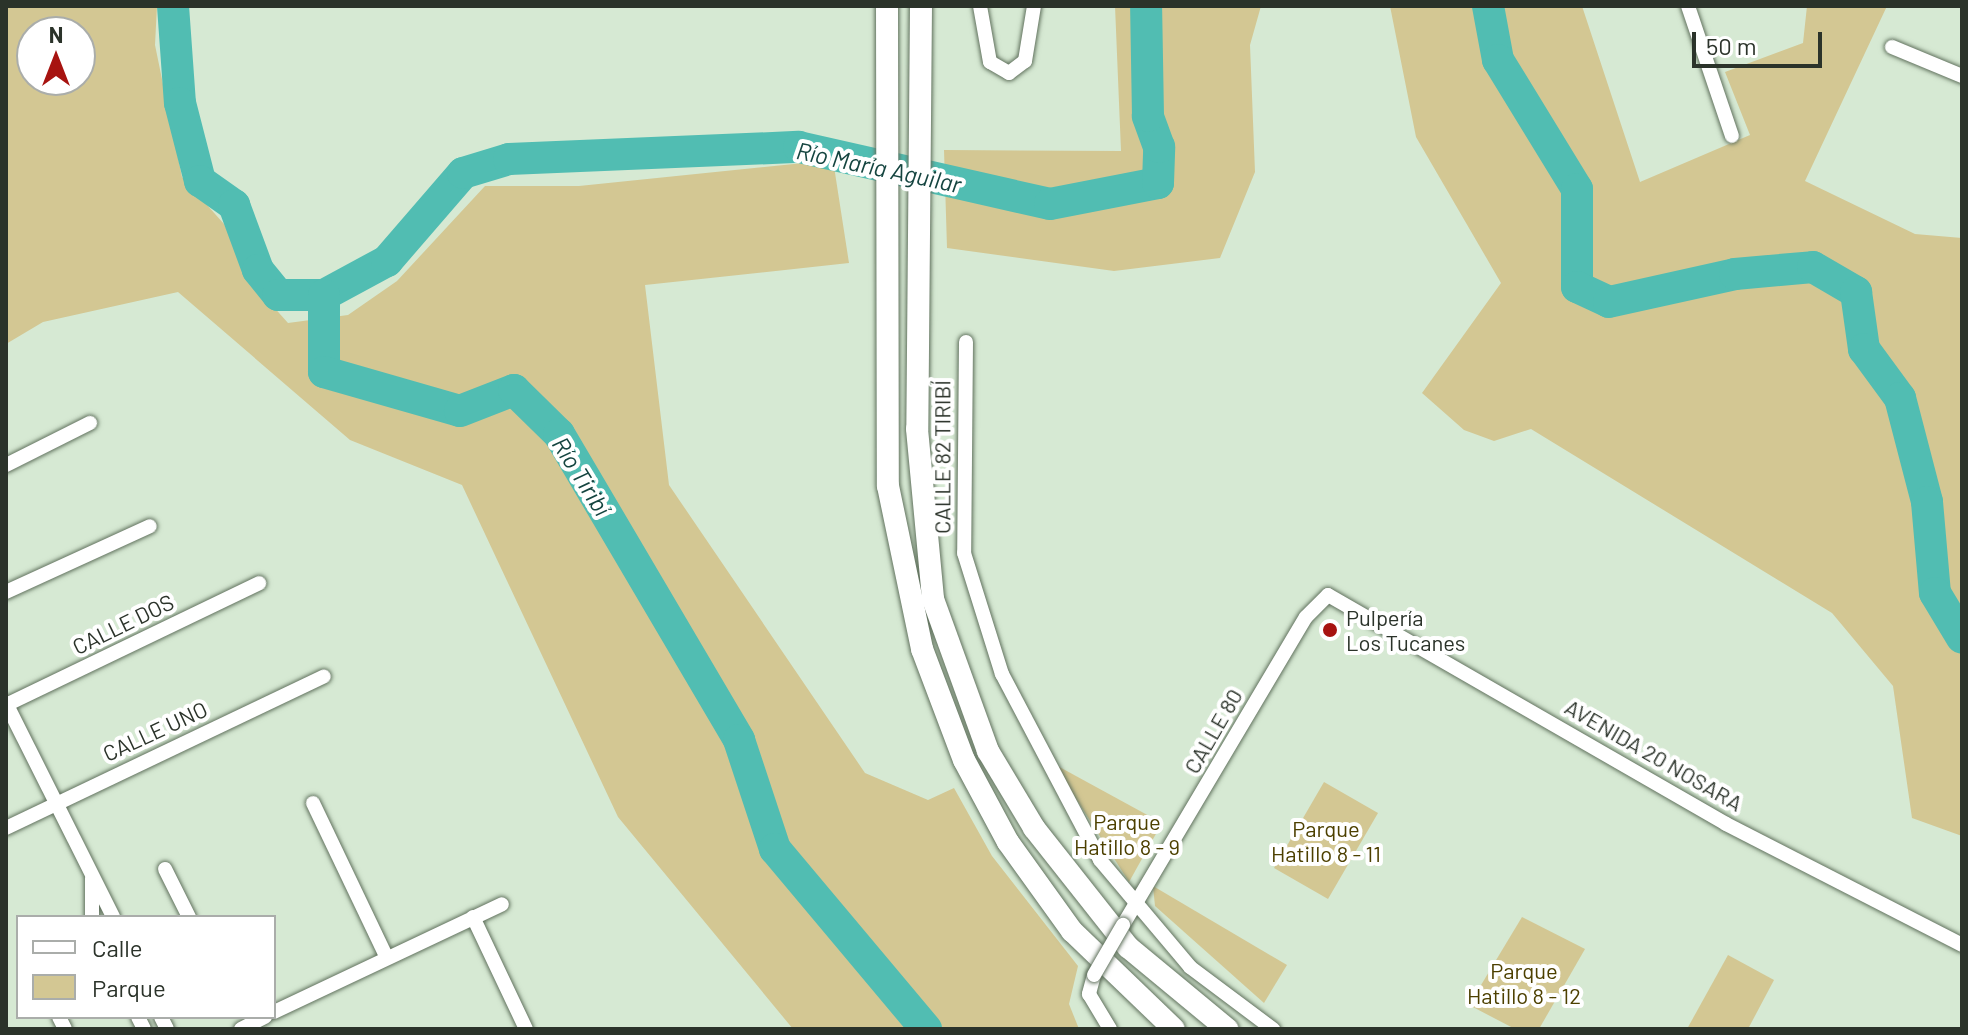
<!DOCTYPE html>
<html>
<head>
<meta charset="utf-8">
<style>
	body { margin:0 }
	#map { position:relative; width:1968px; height:1035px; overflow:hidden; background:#d6e9d3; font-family:Barlow,sans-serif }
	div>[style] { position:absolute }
	.green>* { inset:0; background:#d3c793 }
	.river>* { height:32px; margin:-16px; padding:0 16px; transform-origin:16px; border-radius:16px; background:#51bdb2 }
	.roads { filter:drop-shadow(0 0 2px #61725e) drop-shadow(0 0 2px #61725e) }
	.minor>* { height:14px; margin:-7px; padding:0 7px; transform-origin:7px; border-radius:7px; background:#fff }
	.trunk>* { height:22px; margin:-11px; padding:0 11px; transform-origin:11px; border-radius:11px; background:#fff }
	.bridges { filter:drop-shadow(0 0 2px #61725e) drop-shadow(0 0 2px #61725e) }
	.minor-bridge>* { height:14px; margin:-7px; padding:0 7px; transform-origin:7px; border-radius:7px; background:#fff }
	.dots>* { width:22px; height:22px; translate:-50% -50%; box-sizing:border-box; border:4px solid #fff; border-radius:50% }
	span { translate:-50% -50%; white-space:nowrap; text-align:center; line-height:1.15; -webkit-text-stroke:8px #fff; paint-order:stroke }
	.street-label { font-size:22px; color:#2b332a }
	.poi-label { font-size:22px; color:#2b332a }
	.left { translate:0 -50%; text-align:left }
	.park-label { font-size:22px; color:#4d4000 }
	.water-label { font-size:24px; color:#154540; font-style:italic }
	.frame { position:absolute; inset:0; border:8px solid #2b332a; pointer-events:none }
	.legend { position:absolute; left:16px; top:915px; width:260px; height:104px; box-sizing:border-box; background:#fff; border:2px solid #aaadaa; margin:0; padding:10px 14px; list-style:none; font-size:24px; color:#2b332a }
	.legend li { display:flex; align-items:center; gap:16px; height:40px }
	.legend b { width:40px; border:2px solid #aaadaa }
	.north { position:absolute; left:16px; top:16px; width:80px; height:80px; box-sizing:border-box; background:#fff; border:2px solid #aaadaa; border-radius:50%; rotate:0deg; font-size:22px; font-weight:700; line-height:32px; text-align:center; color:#2b332a }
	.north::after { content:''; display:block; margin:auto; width:28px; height:36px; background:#a71310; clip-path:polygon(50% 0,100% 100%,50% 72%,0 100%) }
	.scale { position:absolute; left:1692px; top:32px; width:130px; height:36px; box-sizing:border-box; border:4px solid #2b332a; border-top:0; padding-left:10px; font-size:24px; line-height:28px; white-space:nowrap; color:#2b332a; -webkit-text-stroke:6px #fff; paint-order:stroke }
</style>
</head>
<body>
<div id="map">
	<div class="green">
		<div style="clip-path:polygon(evenodd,6px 6px,157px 6px,155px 45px,182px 177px,224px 224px,253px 284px,288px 323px,348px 315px,397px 281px,485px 186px,579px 186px,833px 160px,849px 263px,645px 285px,669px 485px,865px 773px,928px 800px,954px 788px,992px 856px,1078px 966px,1069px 1004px,1079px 1029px,793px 1029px,618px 817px,462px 485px,350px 440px,178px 292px,43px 322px,6px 344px,6px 6px,80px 32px,80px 80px,32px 80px,32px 32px,80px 32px)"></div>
		<div style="clip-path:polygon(1115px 6px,1261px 6px,1250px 45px,1255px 172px,1220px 258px,1114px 271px,947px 248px,944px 150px,1121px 151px)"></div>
		<div style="clip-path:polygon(1390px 6px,1582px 6px,1640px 182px,1750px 135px,1725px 72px,1803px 43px,1807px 6px,1887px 6px,1805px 181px,1915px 234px,1962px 238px,1962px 836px,1912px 818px,1893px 686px,1832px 613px,1531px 429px,1494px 441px,1464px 430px,1422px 393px,1501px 283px,1416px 137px)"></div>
		<div style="clip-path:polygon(1054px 764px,1162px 823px,1129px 882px)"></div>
		<div style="clip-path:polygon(1324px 782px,1378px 813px,1328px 899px,1274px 868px)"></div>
		<div style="clip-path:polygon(1153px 886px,1287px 965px,1264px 1003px,1155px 906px)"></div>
		<div style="clip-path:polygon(1522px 917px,1585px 949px,1539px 1029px,1515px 1029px,1469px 1005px)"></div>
		<div style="clip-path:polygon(1728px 955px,1774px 980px,1748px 1029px,1687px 1029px)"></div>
	</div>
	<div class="river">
		<div style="left:173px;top:6px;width:97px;rotate:85.9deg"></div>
		<div style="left:180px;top:103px;width:81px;rotate:75.6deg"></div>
		<div style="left:200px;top:181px;width:42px;rotate:35.2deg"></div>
		<div style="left:234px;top:205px;width:69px;rotate:69.7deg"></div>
		<div style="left:258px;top:270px;width:32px;rotate:51deg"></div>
		<div style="left:278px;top:295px;width:46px"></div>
		<div style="left:324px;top:295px;width:72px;rotate:-28.4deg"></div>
		<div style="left:387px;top:261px;width:116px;rotate:-49.2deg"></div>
		<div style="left:463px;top:173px;width:48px;rotate:-16.9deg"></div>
		<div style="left:509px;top:159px;width:290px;rotate:-2.4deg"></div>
		<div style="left:799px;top:147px;width:257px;rotate:12.8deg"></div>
		<div style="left:1050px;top:204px;width:110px;rotate:-11deg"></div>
		<div style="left:1158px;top:183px;width:36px;rotate:-88deg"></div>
		<div style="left:1159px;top:147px;width:33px;rotate:-110deg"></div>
		<div style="left:1148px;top:116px;width:110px;rotate:-91deg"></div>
		<div style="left:1488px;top:6px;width:55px;rotate:79.5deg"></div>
		<div style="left:1498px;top:60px;width:151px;rotate:58.5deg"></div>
		<div style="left:1577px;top:189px;width:98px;rotate:90deg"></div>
		<div style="left:1577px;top:287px;width:35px;rotate:25deg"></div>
		<div style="left:1609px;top:302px;width:129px;rotate:-12.5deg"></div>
		<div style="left:1735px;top:274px;width:78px;rotate:-5.1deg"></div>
		<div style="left:1813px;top:267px;width:50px;rotate:30.2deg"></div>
		<div style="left:1856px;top:292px;width:58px;rotate:82deg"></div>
		<div style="left:1864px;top:349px;width:61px;rotate:53.7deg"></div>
		<div style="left:1900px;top:398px;width:107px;rotate:75.4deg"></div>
		<div style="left:1927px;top:502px;width:91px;rotate:85deg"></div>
		<div style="left:1935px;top:593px;width:52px;rotate:59deg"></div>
		<div style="left:324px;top:295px;width:77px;rotate:90deg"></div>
		<div style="left:324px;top:372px;width:141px;rotate:16deg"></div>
		<div style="left:460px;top:411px;width:58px;rotate:-21.3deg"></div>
		<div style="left:514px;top:390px;width:63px;rotate:44.4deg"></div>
		<div style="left:559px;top:434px;width:355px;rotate:59.5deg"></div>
		<div style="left:739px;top:740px;width:115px;rotate:71.7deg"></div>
		<div style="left:775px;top:849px;width:235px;rotate:50deg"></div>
	</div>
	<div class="roads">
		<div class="minor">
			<div style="left:980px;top:6px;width:57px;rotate:79.9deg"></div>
			<div style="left:990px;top:62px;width:22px;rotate:30deg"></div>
			<div style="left:1009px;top:73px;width:20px;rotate:-37deg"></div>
			<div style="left:1025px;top:61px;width:56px;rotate:-80.7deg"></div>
			<div style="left:1688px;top:6px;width:137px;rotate:71.3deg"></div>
			<div style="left:1892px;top:47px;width:76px;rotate:22.5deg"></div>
			<div style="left:966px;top:342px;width:211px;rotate:90.5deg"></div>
			<div style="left:964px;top:553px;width:127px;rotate:72.6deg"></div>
			<div style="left:1002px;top:674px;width:210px;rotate:62.2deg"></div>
			<div style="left:1100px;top:860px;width:140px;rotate:49.9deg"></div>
			<div style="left:1190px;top:967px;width:104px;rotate:36.8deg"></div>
			<div style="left:6px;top:465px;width:94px;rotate:-26.6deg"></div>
			<div style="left:6px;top:592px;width:158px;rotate:-24.6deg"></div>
			<div style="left:6px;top:703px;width:239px;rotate:63.4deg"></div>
			<div style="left:6px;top:705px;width:281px;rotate:-25.7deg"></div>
			<div style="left:313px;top:803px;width:170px;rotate:64.5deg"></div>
			<div style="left:6px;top:828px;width:352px;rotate:-25.5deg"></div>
			<div style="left:165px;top:869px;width:54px;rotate:63.4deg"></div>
			<div style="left:92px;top:917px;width:39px;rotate:-90deg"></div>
			<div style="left:473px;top:917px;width:124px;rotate:64.7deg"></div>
			<div style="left:1123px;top:925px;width:358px;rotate:-59.3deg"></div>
			<div style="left:1306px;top:617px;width:31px;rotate:-45deg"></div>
			<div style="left:1328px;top:595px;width:459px;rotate:29.9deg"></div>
			<div style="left:1726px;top:824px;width:265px;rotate:27.1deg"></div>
			<div style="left:1094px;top:975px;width:20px;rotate:105deg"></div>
			<div style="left:1089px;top:994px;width:41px;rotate:59deg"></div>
			<div style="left:274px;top:1012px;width:252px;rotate:-25.3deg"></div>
			<div style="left:59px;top:1017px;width:13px;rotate:63deg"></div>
			<div style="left:138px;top:1017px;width:13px;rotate:63deg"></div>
			<div style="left:161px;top:1017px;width:13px;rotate:63deg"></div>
			<div style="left:241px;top:1029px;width:27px;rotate:-27deg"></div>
		</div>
		<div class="trunk">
			<div style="left:887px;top:6px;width:480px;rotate:89.9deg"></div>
			<div style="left:888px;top:486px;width:167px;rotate:78.2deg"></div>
			<div style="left:922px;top:649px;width:119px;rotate:69.3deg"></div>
			<div style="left:964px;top:760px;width:93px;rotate:61.8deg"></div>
			<div style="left:1008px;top:842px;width:110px;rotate:54.3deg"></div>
			<div style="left:1072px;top:931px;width:141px;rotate:43.9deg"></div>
			<div style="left:921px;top:6px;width:423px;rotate:90.5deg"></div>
			<div style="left:917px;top:429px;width:171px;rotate:84.6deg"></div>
			<div style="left:933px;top:599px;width:162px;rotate:70.1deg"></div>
			<div style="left:988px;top:751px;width:90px;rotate:59.1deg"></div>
			<div style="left:1034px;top:828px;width:152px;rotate:51.7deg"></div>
			<div style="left:1128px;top:947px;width:129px;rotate:39.6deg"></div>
		</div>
	</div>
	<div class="bridges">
		<div class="minor-bridge">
			<div style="left:1094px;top:975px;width:58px;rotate:-59.9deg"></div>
		</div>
	</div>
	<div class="dots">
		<div style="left:1330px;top:630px;background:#a71310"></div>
	</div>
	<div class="street-label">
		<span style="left:942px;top:457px;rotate:-90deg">CALLE 82 TIRIBÍ</span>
		<span style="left:123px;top:624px;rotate:-26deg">CALLE DOS</span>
		<span style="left:155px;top:731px;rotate:-25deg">CALLE UNO</span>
		<span style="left:1213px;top:731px;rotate:-60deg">CALLE 80</span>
		<span style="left:1654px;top:755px;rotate:30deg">AVENIDA 20 NOSARA</span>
	</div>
	<div class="poi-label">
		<span class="left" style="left:1346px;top:630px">Pulpería<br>Los Tucanes</span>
	</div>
	<div class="park-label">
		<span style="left:1127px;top:834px">Parque<br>Hatillo 8 - 9</span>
		<span style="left:1326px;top:841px">Parque<br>Hatillo 8 - 11</span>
		<span style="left:1524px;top:983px">Parque<br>Hatillo 8 - 12</span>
	</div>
	<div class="water-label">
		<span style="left:879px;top:167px;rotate:12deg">Río María Aguilar</span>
		<span style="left:582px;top:476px;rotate:58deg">Río Tiribí</span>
	</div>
	<div class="frame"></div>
	<ul class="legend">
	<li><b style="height:10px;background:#fff"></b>Calle</li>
	<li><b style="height:22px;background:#d3c793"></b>Parque</li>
	</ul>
	<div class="north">N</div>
	<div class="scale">50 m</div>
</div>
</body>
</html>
